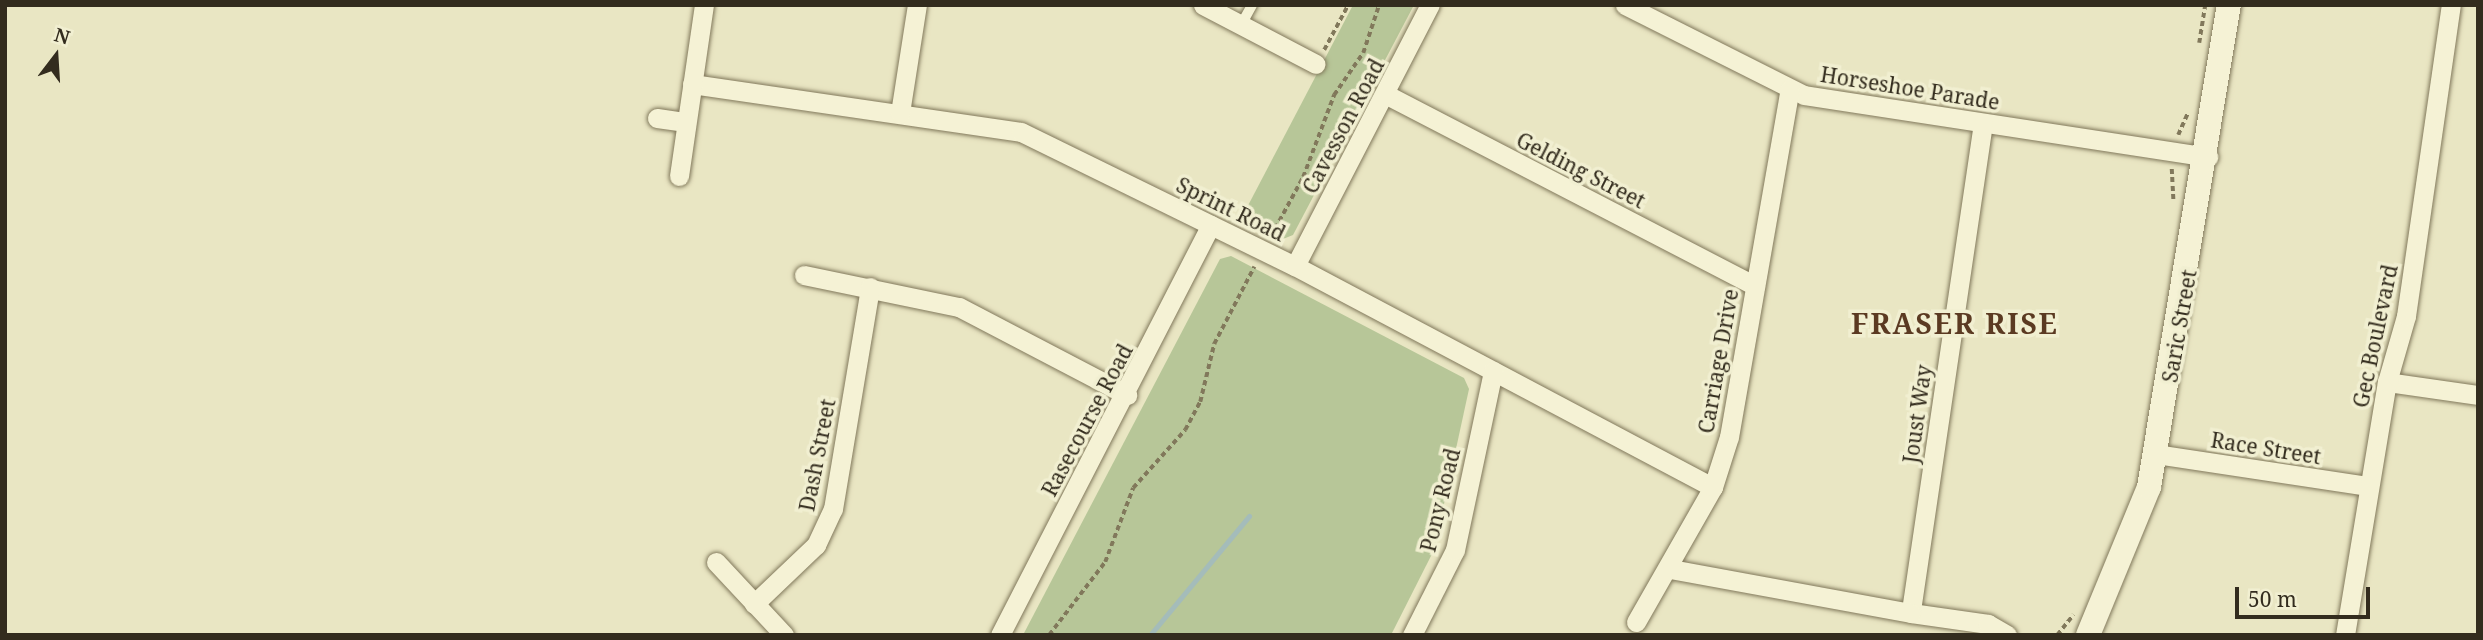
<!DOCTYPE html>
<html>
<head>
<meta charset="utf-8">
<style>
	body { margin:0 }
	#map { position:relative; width:2483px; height:640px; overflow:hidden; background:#e9e6c3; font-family:"Noto Serif",serif }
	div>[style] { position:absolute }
	.green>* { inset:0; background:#b7c698 }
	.stream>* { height:5px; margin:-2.5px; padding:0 2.5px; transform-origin:2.5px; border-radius:2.5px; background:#a4bcba }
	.path>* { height:3.5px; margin-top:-1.75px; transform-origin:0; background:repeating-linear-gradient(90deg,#81785b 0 5px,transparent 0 8.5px) }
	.roads { filter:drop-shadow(0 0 2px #81785b) drop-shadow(0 0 2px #81785b) }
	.service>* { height:10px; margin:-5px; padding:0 5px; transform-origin:5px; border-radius:5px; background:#f5f2d5 }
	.minor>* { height:19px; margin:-9.5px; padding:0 9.5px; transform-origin:9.5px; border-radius:9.5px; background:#f5f2d5 }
	.tertiary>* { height:24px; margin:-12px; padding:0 12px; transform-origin:12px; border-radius:12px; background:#f5f2d5 }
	span { translate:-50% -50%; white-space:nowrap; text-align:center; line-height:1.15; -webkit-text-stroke:7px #f1efd1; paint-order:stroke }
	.street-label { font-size:21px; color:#332c1e }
	.district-label { font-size:28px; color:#5b3a22; font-weight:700; letter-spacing:2px }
	.frame { position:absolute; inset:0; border:7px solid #332c1e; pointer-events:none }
	.north { position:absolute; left:21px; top:21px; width:70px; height:70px; -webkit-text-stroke:5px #f1efd1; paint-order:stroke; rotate:17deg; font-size:19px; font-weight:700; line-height:28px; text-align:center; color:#332c1e }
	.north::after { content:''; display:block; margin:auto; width:24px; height:32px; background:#332c1e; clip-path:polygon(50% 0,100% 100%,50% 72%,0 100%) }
	.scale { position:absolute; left:2235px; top:587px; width:135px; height:32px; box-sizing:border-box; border:4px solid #332c1e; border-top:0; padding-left:9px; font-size:21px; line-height:24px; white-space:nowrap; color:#332c1e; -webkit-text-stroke:5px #f1efd1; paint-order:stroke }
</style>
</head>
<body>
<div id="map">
	<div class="green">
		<div style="clip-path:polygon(1353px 5px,1414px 5px,1293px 235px,1283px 239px,1242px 217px)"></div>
		<div style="clip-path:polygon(1231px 256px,1464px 378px,1469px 389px,1434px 550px,1391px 635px,1023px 635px,1220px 259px)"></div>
	</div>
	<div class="stream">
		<div style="left:1150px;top:635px;width:155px;rotate:-50.2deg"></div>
	</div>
	<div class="path">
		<div style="left:2199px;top:43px;width:38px;rotate:-81deg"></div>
		<div style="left:1324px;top:50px;width:51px;rotate:-61.9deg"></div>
		<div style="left:2178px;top:135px;width:24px;rotate:-66deg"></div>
		<div style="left:2172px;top:169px;width:34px;rotate:87deg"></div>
		<div style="left:1271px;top:236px;width:67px;rotate:-61.5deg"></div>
		<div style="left:1303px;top:177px;width:88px;rotate:-69.3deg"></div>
		<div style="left:1334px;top:95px;width:51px;rotate:-55.4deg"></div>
		<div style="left:1363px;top:53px;width:51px;rotate:-71.6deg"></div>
		<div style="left:1049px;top:635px;width:92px;rotate:-52.5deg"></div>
		<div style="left:1105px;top:562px;width:79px;rotate:-69.3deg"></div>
		<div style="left:1133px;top:488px;width:78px;rotate:-48.1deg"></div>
		<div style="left:1185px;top:430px;width:32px;rotate:-62deg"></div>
		<div style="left:1200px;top:402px;width:60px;rotate:-76.4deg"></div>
		<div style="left:1214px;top:344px;width:87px;rotate:-62.5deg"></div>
		<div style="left:2057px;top:635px;width:26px;rotate:-51deg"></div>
	</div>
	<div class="roads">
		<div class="service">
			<div style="left:1241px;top:25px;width:23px;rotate:-61deg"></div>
		</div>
		<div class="minor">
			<div style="left:1203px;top:5px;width:127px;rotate:27.6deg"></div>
			<div style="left:1625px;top:5px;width:200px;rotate:26.7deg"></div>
			<div style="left:1804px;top:95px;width:409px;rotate:8.7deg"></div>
			<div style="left:692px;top:84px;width:332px;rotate:8.3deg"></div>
			<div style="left:1021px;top:132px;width:305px;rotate:26.1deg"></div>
			<div style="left:1295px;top:266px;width:473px;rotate:27.9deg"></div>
			<div style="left:1385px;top:94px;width:417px;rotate:27.4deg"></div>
			<div style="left:900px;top:113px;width:109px;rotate:-81.1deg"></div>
			<div style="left:657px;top:118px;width:29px;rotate:8deg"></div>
			<div style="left:1983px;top:123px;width:495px;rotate:98.4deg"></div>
			<div style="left:1911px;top:613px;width:78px;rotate:8.1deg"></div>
			<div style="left:1988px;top:624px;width:22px;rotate:30deg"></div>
			<div style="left:679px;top:176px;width:173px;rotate:-81.7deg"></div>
			<div style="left:1295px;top:266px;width:294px;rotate:-62.7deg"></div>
			<div style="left:804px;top:275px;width:158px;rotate:11.7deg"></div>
			<div style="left:959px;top:307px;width:190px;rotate:27.6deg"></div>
			<div style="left:2387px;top:382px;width:92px;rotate:8.1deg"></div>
			<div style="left:2156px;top:454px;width:214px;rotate:8.6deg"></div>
			<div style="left:716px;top:562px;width:100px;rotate:47deg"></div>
			<div style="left:1671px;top:569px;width:244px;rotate:10.4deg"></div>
			<div style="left:754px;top:604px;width:86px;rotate:-43.6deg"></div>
			<div style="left:816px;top:545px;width:40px;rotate:-65deg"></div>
			<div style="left:833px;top:509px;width:225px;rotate:-80.5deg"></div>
			<div style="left:1636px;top:622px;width:155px;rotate:-60.3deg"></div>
			<div style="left:1713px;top:487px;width:52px;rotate:-72.3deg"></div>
			<div style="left:1729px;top:437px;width:353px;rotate:-80.1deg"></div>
			<div style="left:1000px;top:635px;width:461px;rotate:-62.8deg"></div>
			<div style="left:1412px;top:635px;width:95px;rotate:-63.2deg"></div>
			<div style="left:1455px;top:550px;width:183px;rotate:-78deg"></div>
			<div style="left:2345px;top:635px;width:256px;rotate:-80.6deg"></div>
			<div style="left:2387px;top:382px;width:69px;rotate:-73.9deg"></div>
			<div style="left:2406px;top:316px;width:314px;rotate:-81.8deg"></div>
		</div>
		<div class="tertiary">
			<div style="left:2088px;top:635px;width:160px;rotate:-67.6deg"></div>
			<div style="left:2149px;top:487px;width:489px;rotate:-80.6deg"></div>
		</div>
	</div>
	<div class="street-label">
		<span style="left:1910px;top:88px;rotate:9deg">Horseshoe Parade</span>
		<span style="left:1343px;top:126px;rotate:-62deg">Cavesson Road</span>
		<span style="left:1581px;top:170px;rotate:27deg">Gelding Street</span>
		<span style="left:1231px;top:209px;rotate:26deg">Sprint Road</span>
		<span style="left:2179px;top:326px;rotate:-80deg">Saric Street</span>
		<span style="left:2375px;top:336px;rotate:-78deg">Gec Boulevard</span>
		<span style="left:1718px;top:361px;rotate:-80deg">Carriage Drive</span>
		<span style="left:1917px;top:414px;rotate:-82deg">Joust Way</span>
		<span style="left:1087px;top:420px;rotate:-62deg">Rasecourse Road</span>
		<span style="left:2266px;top:448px;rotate:9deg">Race Street</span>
		<span style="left:817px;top:455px;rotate:-79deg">Dash Street</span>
		<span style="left:1440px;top:500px;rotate:-76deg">Pony Road</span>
	</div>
	<div class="district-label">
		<span style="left:1955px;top:323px">FRASER RISE</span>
	</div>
	<div class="frame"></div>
	<div class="north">N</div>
	<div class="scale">50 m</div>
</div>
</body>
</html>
